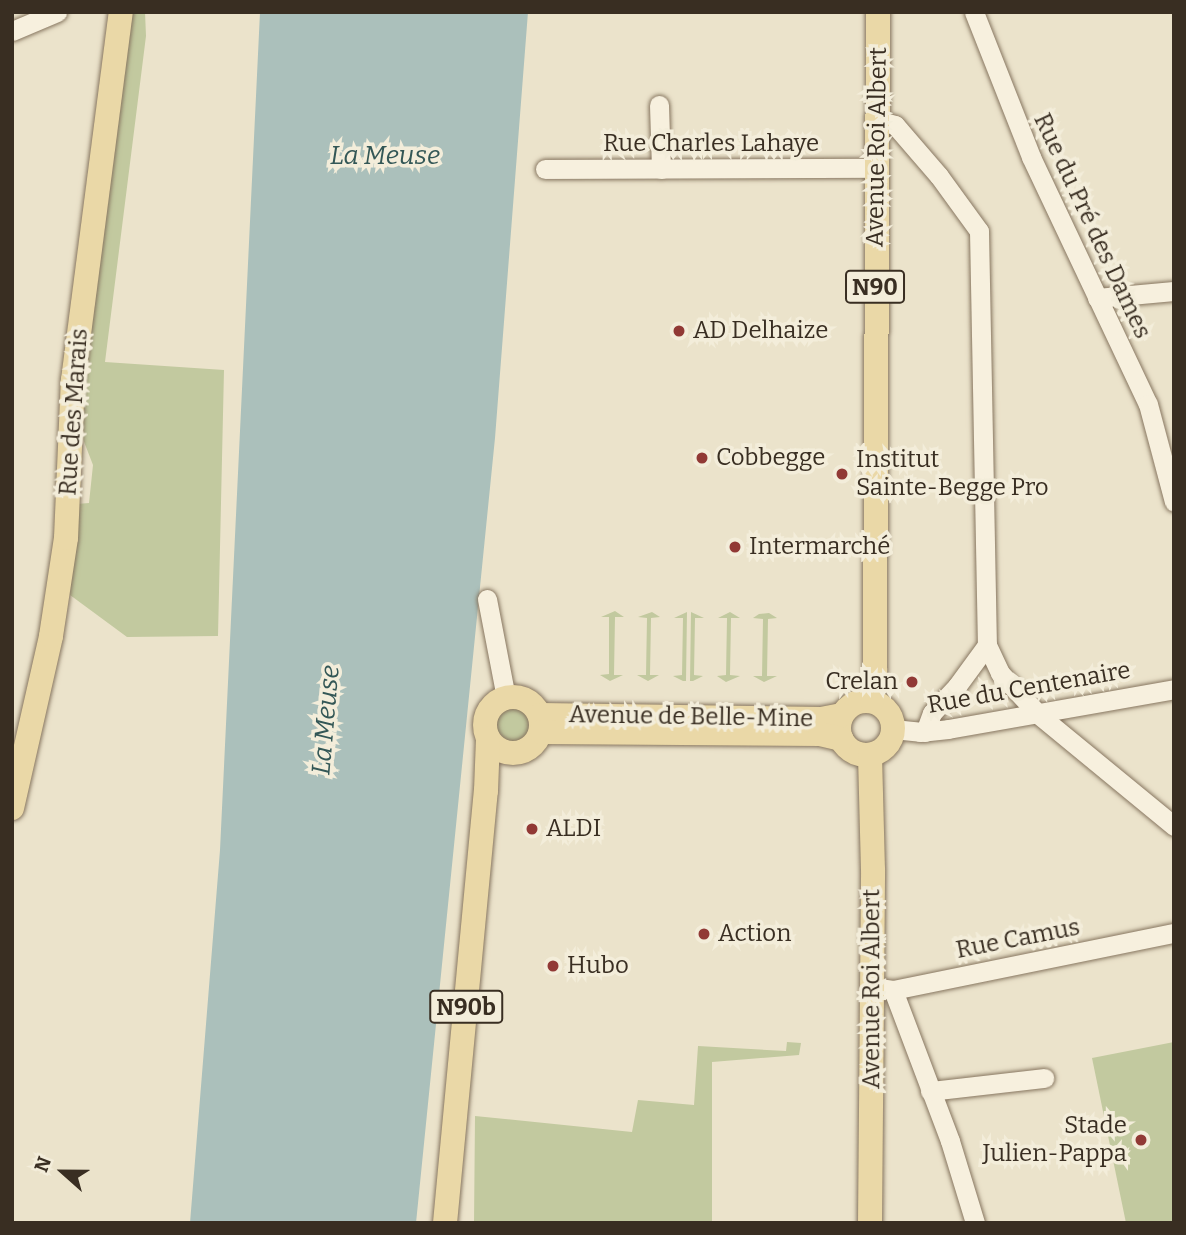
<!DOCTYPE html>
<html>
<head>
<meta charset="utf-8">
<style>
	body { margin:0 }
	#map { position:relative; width:1186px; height:1235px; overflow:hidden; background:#ebe3cb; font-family:Bitter,serif }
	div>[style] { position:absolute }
	.green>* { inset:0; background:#c2c99f }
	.round { border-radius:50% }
	.water>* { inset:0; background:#abc0bb }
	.roads { filter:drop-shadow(0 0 2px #877660) drop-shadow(0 0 2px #877660) }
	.minor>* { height:19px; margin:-9.5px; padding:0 9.5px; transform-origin:9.5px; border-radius:9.5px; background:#f7f0de }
	.major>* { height:24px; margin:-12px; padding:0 12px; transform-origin:12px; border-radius:12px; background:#ead8a7 }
	.major>.ring { margin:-12px; padding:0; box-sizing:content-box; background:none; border:24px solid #ead8a7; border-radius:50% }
	.dots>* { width:19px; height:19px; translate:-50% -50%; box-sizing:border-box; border:4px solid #f3edda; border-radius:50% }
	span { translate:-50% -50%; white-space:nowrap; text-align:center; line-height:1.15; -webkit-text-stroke:7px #f3edda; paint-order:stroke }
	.shield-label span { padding:2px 5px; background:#f3edda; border:2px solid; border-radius:5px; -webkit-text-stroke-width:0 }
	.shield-label { font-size:23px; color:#392e22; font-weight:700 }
	.street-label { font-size:24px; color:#392e22 }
	.poi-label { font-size:24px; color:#392e22 }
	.left { translate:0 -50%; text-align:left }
	.right { translate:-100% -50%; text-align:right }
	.water-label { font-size:26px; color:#335756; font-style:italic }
	.frame { position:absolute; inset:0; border:14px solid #392e22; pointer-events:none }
	.north { position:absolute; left:28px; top:1137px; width:70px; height:70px; -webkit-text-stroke:5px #f3edda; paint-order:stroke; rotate:291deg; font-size:19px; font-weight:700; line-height:28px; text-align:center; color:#392e22 }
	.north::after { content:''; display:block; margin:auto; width:24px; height:32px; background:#392e22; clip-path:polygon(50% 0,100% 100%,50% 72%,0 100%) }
</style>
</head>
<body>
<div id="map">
	<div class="green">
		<div style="clip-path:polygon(132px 12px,145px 12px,146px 36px,105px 362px,224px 370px,218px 636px,127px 637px,70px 595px,77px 504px,89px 503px,93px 465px,81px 434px,87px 361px)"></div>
		<div style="clip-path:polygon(615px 611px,624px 617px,615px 617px,614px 675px,623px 675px,610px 681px,600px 675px,609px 674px,609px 617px,601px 617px)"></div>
		<div style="clip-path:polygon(652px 612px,660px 617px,651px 618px,650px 675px,659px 675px,648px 681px,637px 675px,646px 675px,647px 618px,638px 617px)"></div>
		<div style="clip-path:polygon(687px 612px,686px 681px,683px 681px,673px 676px,682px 675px,683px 618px,674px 618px)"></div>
		<div style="clip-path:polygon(691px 612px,704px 618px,695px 618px,694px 675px,703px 676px,693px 681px,690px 681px)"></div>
		<div style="clip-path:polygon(730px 612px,740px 618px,731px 618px,730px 675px,740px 676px,726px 682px,717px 676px,726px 675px,727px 618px,718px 618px)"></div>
		<div style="clip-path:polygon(769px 613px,777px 618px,768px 619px,767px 676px,777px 676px,764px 682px,753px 676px,762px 676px,763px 619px,753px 618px,759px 614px)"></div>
		<div class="round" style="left:495px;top:708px;width:36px;height:36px"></div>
		<div style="clip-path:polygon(787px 1042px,801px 1043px,799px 1055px,712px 1062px,712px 1223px,474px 1223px,475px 1116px,632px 1132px,638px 1100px,694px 1105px,698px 1046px,786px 1051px)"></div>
		<div style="clip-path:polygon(1174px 1042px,1174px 1223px,1126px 1223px,1092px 1058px)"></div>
	</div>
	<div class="water">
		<div style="clip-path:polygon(260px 12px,528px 12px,495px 438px,416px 1223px,190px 1223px,220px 850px)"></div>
	</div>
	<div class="roads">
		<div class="minor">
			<div style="left:974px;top:12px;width:156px;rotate:68.5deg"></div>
			<div style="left:1031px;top:157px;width:273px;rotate:64.7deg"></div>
			<div style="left:1148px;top:404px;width:101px;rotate:75.1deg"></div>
			<div style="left:12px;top:31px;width:49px;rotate:-22.9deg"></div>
			<div style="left:659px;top:105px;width:64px;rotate:88.2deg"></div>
			<div style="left:877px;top:120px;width:19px;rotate:16deg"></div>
			<div style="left:895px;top:125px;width:67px;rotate:49.2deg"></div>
			<div style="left:939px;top:176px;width:68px;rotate:54deg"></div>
			<div style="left:979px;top:231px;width:414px;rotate:88.9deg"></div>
			<div style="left:987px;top:645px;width:31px;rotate:65deg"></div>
			<div style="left:1000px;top:673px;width:57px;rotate:47.1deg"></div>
			<div style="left:1039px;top:715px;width:175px;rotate:39.4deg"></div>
			<div style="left:545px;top:169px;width:332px;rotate:-0.2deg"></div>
			<div style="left:1097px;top:298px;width:77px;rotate:-5.2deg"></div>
			<div style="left:487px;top:599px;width:101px;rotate:79.1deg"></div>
			<div style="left:893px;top:729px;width:27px;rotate:6deg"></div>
			<div style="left:920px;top:732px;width:28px;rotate:-6deg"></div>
			<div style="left:948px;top:729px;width:230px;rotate:-10deg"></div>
			<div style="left:925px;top:732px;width:20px;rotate:-70deg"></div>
			<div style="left:932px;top:713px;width:37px;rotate:-47deg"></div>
			<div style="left:957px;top:686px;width:51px;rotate:-53.8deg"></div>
			<div style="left:872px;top:987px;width:21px;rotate:8deg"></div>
			<div style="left:893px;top:990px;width:287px;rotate:-11.5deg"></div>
			<div style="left:893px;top:990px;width:161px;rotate:69.3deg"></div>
			<div style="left:950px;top:1141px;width:86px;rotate:73deg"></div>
			<div style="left:930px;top:1091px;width:115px;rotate:-6.5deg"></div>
		</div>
		<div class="major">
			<div class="ring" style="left:485px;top:697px;width:32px;height:32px"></div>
			<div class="ring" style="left:839px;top:701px;width:30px;height:30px"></div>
			<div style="left:872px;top:701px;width:31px;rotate:-84deg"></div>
			<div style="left:875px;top:670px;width:658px;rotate:-89.74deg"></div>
			<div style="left:540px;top:715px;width:281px;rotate:0.8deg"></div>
			<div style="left:821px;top:719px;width:21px;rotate:-11deg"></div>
			<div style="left:541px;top:732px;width:279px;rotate:0.4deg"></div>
			<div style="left:820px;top:734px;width:22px;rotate:13deg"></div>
			<div style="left:12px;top:808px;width:176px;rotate:-77.2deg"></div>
			<div style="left:51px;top:636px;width:99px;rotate:-81.3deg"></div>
			<div style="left:66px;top:538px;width:158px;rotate:-87.5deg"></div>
			<div style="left:73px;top:380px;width:371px;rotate:-82.6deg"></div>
			<div style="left:445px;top:1223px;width:434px;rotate:-84.6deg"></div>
			<div style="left:486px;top:791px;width:53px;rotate:-87.8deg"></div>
			<div style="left:870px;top:1223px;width:353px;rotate:-89.5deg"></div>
			<div style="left:873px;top:870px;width:115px;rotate:-91.5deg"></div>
		</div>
	</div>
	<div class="dots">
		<div style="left:679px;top:331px;background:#913935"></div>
		<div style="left:702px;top:458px;background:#913935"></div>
		<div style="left:842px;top:474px;background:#913935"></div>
		<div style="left:735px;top:547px;background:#913935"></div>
		<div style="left:912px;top:682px;background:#913935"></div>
		<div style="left:532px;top:829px;background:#913935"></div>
		<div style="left:704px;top:934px;background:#913935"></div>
		<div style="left:553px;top:966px;background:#913935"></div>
		<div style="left:1141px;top:1140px;background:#913935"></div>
	</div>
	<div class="shield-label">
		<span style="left:875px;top:287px">N90</span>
		<span style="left:466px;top:1007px">N90b</span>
	</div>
	<div class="street-label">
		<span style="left:711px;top:144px">Rue Charles Lahaye</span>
		<span style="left:877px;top:147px;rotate:-89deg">Avenue Roi Albert</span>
		<span style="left:1092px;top:226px;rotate:65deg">Rue du Pré des Dames</span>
		<span style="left:74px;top:412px;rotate:-86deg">Rue des Marais</span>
		<span style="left:1029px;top:688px;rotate:-10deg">Rue du Centenaire</span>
		<span style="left:691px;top:717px;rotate:1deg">Avenue de Belle-Mine</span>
		<span style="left:1018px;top:939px;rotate:-11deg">Rue Camus</span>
		<span style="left:872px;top:989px;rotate:-90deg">Avenue Roi Albert</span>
	</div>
	<div class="poi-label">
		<span class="left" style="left:693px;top:331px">AD Delhaize</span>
		<span class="left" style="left:716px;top:458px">Cobbegge</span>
		<span class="left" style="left:856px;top:474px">Institut<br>Sainte-Begge Pro</span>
		<span class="left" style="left:749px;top:547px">Intermarché</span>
		<span class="right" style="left:898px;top:682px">Crelan</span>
		<span class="left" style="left:546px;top:829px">ALDI</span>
		<span class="left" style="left:718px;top:934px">Action</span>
		<span class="left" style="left:567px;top:966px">Hubo</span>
		<span class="right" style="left:1127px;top:1140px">Stade<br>Julien-Pappa</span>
	</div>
	<div class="water-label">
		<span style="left:385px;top:156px">La Meuse</span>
		<span style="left:326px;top:720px;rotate:-85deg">La Meuse</span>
	</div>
	<div class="frame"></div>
	<div class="north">N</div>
</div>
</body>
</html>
